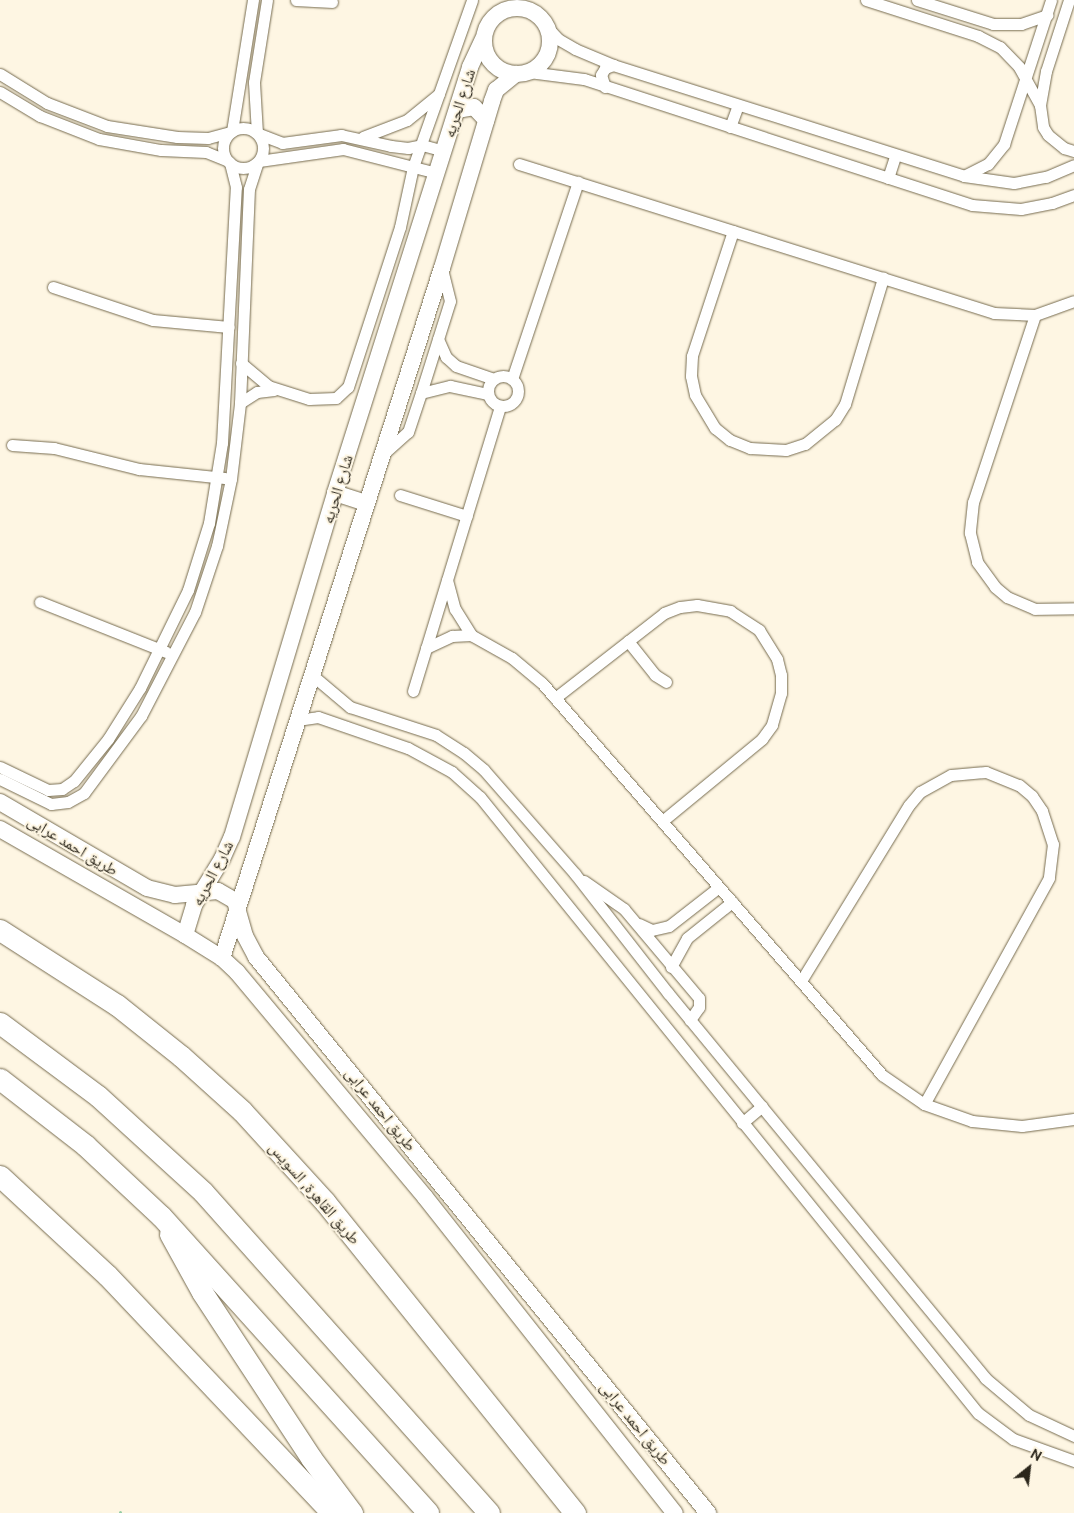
<!DOCTYPE html>
<html>
<head>
<meta charset="utf-8">
<style>
	body { margin:0 }
	#map { position:relative; width:1074px; height:1513px; overflow:hidden; background:#fef6e3; font-family:Ubuntu,"Noto Naskh Arabic",sans-serif }
	div>[style] { position:absolute }
	.stream>* { height:3px; margin:-1.5px; padding:0 1.5px; transform-origin:1.5px; border-radius:1.5px; background:#94cca5 }
	.roads { filter:drop-shadow(0 0 1px #766b4f) drop-shadow(0 0 1px #766b4f) }
	.street>* { height:11px; margin:-5.5px; padding:0 5.5px; transform-origin:5.5px; border-radius:5.5px; background:#fff }
	.street>.ring { margin:-5.5px; padding:0; box-sizing:content-box; background:none; border:11px solid #fff; border-radius:50% }
	.secondary>* { height:16px; margin:-8px; padding:0 8px; transform-origin:8px; border-radius:8px; background:#fff }
	.secondary>.ring { margin:-8px; padding:0; box-sizing:content-box; background:none; border:16px solid #fff; border-radius:50% }
	.highway>* { height:21px; margin:-10.5px; padding:0 10.5px; transform-origin:10.5px; border-radius:10.5px; background:#fff }
	span { translate:-50% -50%; white-space:nowrap; text-align:center; line-height:1.15; -webkit-text-stroke:4px #fef6e3; paint-order:stroke }
	.street-label { font-size:16px; color:#2c271c }
	.north { position:absolute; left:1004px; top:1443px; width:50px; height:50px; -webkit-text-stroke:4px #fef6e3; paint-order:stroke; rotate:29deg; font-size:14px; font-weight:700; line-height:20px; text-align:center; color:#2c271c }
	.north::after { content:''; display:block; margin:auto; width:18px; height:22px; background:#2c271c; clip-path:polygon(50% 0,100% 100%,50% 72%,0 100%) }
</style>
</head>
<body>
<div id="map">
	<div class="stream">
		<div style="left:120px;top:1513px;width:1px;rotate:-90deg"></div>
	</div>
	<div class="roads">
		<div class="street">
			<div style="left:296px;top:0;width:36px;rotate:3deg"></div>
			<div style="left:866px;top:0;width:118px;rotate:17.8deg"></div>
			<div style="left:978px;top:36px;width:25px;rotate:27deg"></div>
			<div style="left:1000px;top:47px;width:28px;rotate:46deg"></div>
			<div style="left:1019px;top:67px;width:43px;rotate:61.1deg"></div>
			<div style="left:917px;top:0;width:80px;rotate:17.5deg"></div>
			<div style="left:993px;top:24px;width:28px"></div>
			<div style="left:1021px;top:24px;width:28px;rotate:-19deg"></div>
			<div style="left:1069px;top:0;width:75px;rotate:107.9deg"></div>
			<div style="left:1046px;top:71px;width:35px;rotate:100deg"></div>
			<div style="left:1040px;top:105px;width:22px;rotate:82deg"></div>
			<div style="left:1043px;top:127px;width:9px;rotate:58deg"></div>
			<div style="left:1048px;top:135px;width:21px;rotate:39deg"></div>
			<div style="left:1064px;top:148px;width:10px;rotate:17deg"></div>
			<div style="left:547px;top:27px;width:16px;rotate:47deg"></div>
			<div style="left:558px;top:39px;width:20px;rotate:30deg"></div>
			<div style="left:575px;top:49px;width:41px;rotate:22.8deg"></div>
			<div style="left:613px;top:65px;width:368px;rotate:17.5deg"></div>
			<div style="left:964px;top:176px;width:50px;rotate:8deg"></div>
			<div style="left:1014px;top:183px;width:33px;rotate:-11deg"></div>
			<div style="left:1046px;top:177px;width:30px;rotate:-23deg"></div>
			<div style="left:529px;top:72px;width:55px;rotate:7.3deg"></div>
			<div style="left:584px;top:79px;width:408px;rotate:18deg"></div>
			<div style="left:972px;top:205px;width:49px;rotate:4.7deg"></div>
			<div style="left:1021px;top:209px;width:32px;rotate:-11deg"></div>
			<div style="left:1052px;top:203px;width:23px;rotate:-20deg"></div>
			<div style="left:0;top:74px;width:55px;rotate:31.7deg"></div>
			<div style="left:47px;top:103px;width:64px;rotate:21deg"></div>
			<div style="left:107px;top:126px;width:71px;rotate:8.9deg"></div>
			<div style="left:177px;top:137px;width:31px;rotate:2deg"></div>
			<div style="left:208px;top:138px;width:23px;rotate:-15deg"></div>
			<div style="left:605px;top:87px;width:13px;rotate:-108deg"></div>
			<div style="left:601px;top:75px;width:8px;rotate:-60deg"></div>
			<div style="left:605px;top:68px;width:9px;rotate:-21deg"></div>
			<div style="left:0;top:92px;width:47px;rotate:31deg"></div>
			<div style="left:40px;top:116px;width:63px;rotate:21.3deg"></div>
			<div style="left:99px;top:139px;width:63px;rotate:10.1deg"></div>
			<div style="left:161px;top:150px;width:45px;rotate:2.5deg"></div>
			<div style="left:206px;top:152px;width:24px;rotate:22deg"></div>
			<div style="left:730px;top:127px;width:23px;rotate:-70deg"></div>
			<div class="ring" style="left:223px;top:128px;width:29px;height:29px"></div>
			<div style="left:232px;top:131px;width:133px;rotate:-80.9deg"></div>
			<div style="left:257px;top:133px;width:51px;rotate:-93.4deg"></div>
			<div style="left:254px;top:82px;width:83px;rotate:-81deg"></div>
			<div style="left:259px;top:134px;width:25px;rotate:21deg"></div>
			<div style="left:282px;top:143px;width:60px;rotate:-7.7deg"></div>
			<div style="left:341px;top:135px;width:51px;rotate:12.4deg"></div>
			<div style="left:391px;top:146px;width:17px;rotate:7deg"></div>
			<div style="left:408px;top:148px;width:14px;rotate:-12deg"></div>
			<div style="left:422px;top:145px;width:23px;rotate:15deg"></div>
			<div style="left:363px;top:137px;width:47px;rotate:-21.1deg"></div>
			<div style="left:407px;top:120px;width:41px;rotate:-39.1deg"></div>
			<div style="left:259px;top:161px;width:85px;rotate:-8.1deg"></div>
			<div style="left:343px;top:149px;width:97px;rotate:14.3deg"></div>
			<div style="left:519px;top:164px;width:498px;rotate:17.4deg"></div>
			<div style="left:994px;top:313px;width:41px;rotate:2.8deg"></div>
			<div style="left:1035px;top:315px;width:41px;rotate:-19.7deg"></div>
			<div style="left:964px;top:176px;width:27px;rotate:-27deg"></div>
			<div style="left:988px;top:164px;width:26px;rotate:-51deg"></div>
			<div style="left:1004px;top:144px;width:151px;rotate:-71.9deg"></div>
			<div style="left:888px;top:178px;width:23px;rotate:-72deg"></div>
			<div style="left:733px;top:231px;width:132px;rotate:108.2deg"></div>
			<div style="left:692px;top:356px;width:20px;rotate:93deg"></div>
			<div style="left:691px;top:376px;width:19px;rotate:78deg"></div>
			<div style="left:695px;top:395px;width:39px;rotate:59deg"></div>
			<div style="left:715px;top:428px;width:19px;rotate:39deg"></div>
			<div style="left:730px;top:440px;width:22px;rotate:22deg"></div>
			<div style="left:750px;top:448px;width:36px;rotate:3deg"></div>
			<div style="left:786px;top:450px;width:20px;rotate:-18deg"></div>
			<div style="left:805px;top:444px;width:38px;rotate:-39deg"></div>
			<div style="left:835px;top:420px;width:19px;rotate:-58deg"></div>
			<div style="left:845px;top:404px;width:132px;rotate:-73.2deg"></div>
			<div style="left:53px;top:287px;width:105px;rotate:18.3deg"></div>
			<div style="left:153px;top:320px;width:76px;rotate:5.3deg"></div>
			<div style="left:1035px;top:315px;width:197px;rotate:108.3deg"></div>
			<div style="left:973px;top:502px;width:31px;rotate:96deg"></div>
			<div style="left:970px;top:533px;width:30px;rotate:76deg"></div>
			<div style="left:977px;top:562px;width:31px;rotate:54deg"></div>
			<div style="left:995px;top:587px;width:16px;rotate:40deg"></div>
			<div style="left:1007px;top:597px;width:30px;rotate:23deg"></div>
			<div style="left:1035px;top:609px;width:39px;rotate:-1deg"></div>
			<div style="left:438px;top:339px;width:20px;rotate:66deg"></div>
			<div style="left:446px;top:357px;width:13px;rotate:42deg"></div>
			<div style="left:456px;top:366px;width:40px;rotate:18.9deg"></div>
			<div style="left:241px;top:363px;width:35px;rotate:40deg"></div>
			<div style="left:268px;top:386px;width:43px;rotate:17.6deg"></div>
			<div style="left:309px;top:399px;width:27px;rotate:-2deg"></div>
			<div style="left:336px;top:398px;width:16px;rotate:-43deg"></div>
			<div style="left:348px;top:387px;width:168px;rotate:-72deg"></div>
			<div style="left:400px;top:227px;width:61px;rotate:-77.8deg"></div>
			<div style="left:413px;top:167px;width:177px;rotate:-70.5deg"></div>
			<div class="ring" style="left:488px;top:376px;width:19px;height:19px"></div>
			<div style="left:512px;top:379px;width:208px;rotate:-71.5deg"></div>
			<div style="left:421px;top:393px;width:30px;rotate:-14deg"></div>
			<div style="left:450px;top:386px;width:39px;rotate:12deg"></div>
			<div style="left:240px;top:403px;width:20px;rotate:-33deg"></div>
			<div style="left:257px;top:392px;width:17px;rotate:-7deg"></div>
			<div style="left:12px;top:445px;width:42px;rotate:4.1deg"></div>
			<div style="left:54px;top:448px;width:88px;rotate:13.9deg"></div>
			<div style="left:139px;top:469px;width:86px;rotate:6deg"></div>
			<div style="left:381px;top:456px;width:36px;rotate:-42deg"></div>
			<div style="left:408px;top:432px;width:41px;rotate:-71.6deg"></div>
			<div style="left:421px;top:393px;width:96px;rotate:-72.5deg"></div>
			<div style="left:450px;top:301px;width:34px;rotate:-104deg"></div>
			<div style="left:400px;top:495px;width:70px;rotate:17.4deg"></div>
			<div style="left:447px;top:580px;width:30px;rotate:75deg"></div>
			<div style="left:455px;top:609px;width:31px;rotate:58deg"></div>
			<div style="left:471px;top:635px;width:47px;rotate:29.3deg"></div>
			<div style="left:512px;top:658px;width:39px;rotate:40deg"></div>
			<div style="left:542px;top:683px;width:519px;rotate:49.06deg"></div>
			<div style="left:882px;top:1075px;width:51px;rotate:34.6deg"></div>
			<div style="left:924px;top:1104px;width:51px;rotate:19.5deg"></div>
			<div style="left:972px;top:1121px;width:50px;rotate:5.7deg"></div>
			<div style="left:1022px;top:1126px;width:52px;rotate:-7.7deg"></div>
			<div style="left:40px;top:602px;width:136px;rotate:21.6deg"></div>
			<div style="left:628px;top:641px;width:43px;rotate:51.5deg"></div>
			<div style="left:655px;top:675px;width:13px;rotate:32deg"></div>
			<div style="left:426px;top:648px;width:29px;rotate:-25deg"></div>
			<div style="left:452px;top:636px;width:19px;rotate:-3deg"></div>
			<div style="left:312px;top:675px;width:50px;rotate:40.1deg"></div>
			<div style="left:350px;top:707px;width:90px;rotate:18deg"></div>
			<div style="left:436px;top:735px;width:33px;rotate:33deg"></div>
			<div style="left:464px;top:753px;width:26px;rotate:40deg"></div>
			<div style="left:484px;top:770px;width:138px;rotate:48.8deg"></div>
			<div style="left:575px;top:874px;width:151px;rotate:52deg"></div>
			<div style="left:668px;top:993px;width:499px;rotate:50.5deg"></div>
			<div style="left:985px;top:1378px;width:57px;rotate:40.1deg"></div>
			<div style="left:1029px;top:1415px;width:50px;rotate:25deg"></div>
			<div style="left:413px;top:691px;width:298px;rotate:-73deg"></div>
			<div style="left:555px;top:698px;width:138px;rotate:-37.9deg"></div>
			<div style="left:664px;top:613px;width:17px;rotate:-21deg"></div>
			<div style="left:680px;top:607px;width:17px;rotate:-7deg"></div>
			<div style="left:697px;top:605px;width:34px;rotate:10deg"></div>
			<div style="left:730px;top:611px;width:35px;rotate:33deg"></div>
			<div style="left:759px;top:630px;width:34px;rotate:58deg"></div>
			<div style="left:777px;top:659px;width:16px;rotate:76deg"></div>
			<div style="left:781px;top:675px;width:18px;rotate:90deg"></div>
			<div style="left:781px;top:693px;width:33px;rotate:106deg"></div>
			<div style="left:772px;top:725px;width:17px;rotate:126deg"></div>
			<div style="left:762px;top:739px;width:129px;rotate:140.6deg"></div>
			<div style="left:297px;top:720px;width:21px;rotate:-8deg"></div>
			<div style="left:318px;top:717px;width:95px;rotate:19deg"></div>
			<div style="left:408px;top:748px;width:50px;rotate:28.6deg"></div>
			<div style="left:452px;top:772px;width:38px;rotate:42deg"></div>
			<div style="left:480px;top:797px;width:792px;rotate:51.05deg"></div>
			<div style="left:978px;top:1413px;width:44px;rotate:36.6deg"></div>
			<div style="left:1013px;top:1439px;width:65px;rotate:19.8deg"></div>
			<div style="left:0;top:767px;width:53px;rotate:25.6deg"></div>
			<div style="left:48px;top:790px;width:14px;rotate:-4deg"></div>
			<div style="left:62px;top:789px;width:14px;rotate:-34deg"></div>
			<div style="left:74px;top:781px;width:54px;rotate:-51deg"></div>
			<div style="left:108px;top:739px;width:60px;rotate:-57.9deg"></div>
			<div style="left:140px;top:688px;width:109px;rotate:-63.9deg"></div>
			<div style="left:188px;top:590px;width:70px;rotate:-72.6deg"></div>
			<div style="left:209px;top:523px;width:81px;rotate:-80.8deg"></div>
			<div style="left:222px;top:443px;width:256px;rotate:-86.9deg"></div>
			<div style="left:236px;top:187px;width:25px;rotate:-104deg"></div>
			<div style="left:0;top:779px;width:57px;rotate:26.1deg"></div>
			<div style="left:51px;top:804px;width:17px;rotate:-7deg"></div>
			<div style="left:68px;top:802px;width:18px;rotate:-29deg"></div>
			<div style="left:84px;top:793px;width:96px;rotate:-53.5deg"></div>
			<div style="left:141px;top:716px;width:117px;rotate:-62.6deg"></div>
			<div style="left:195px;top:612px;width:70px;rotate:-71.6deg"></div>
			<div style="left:217px;top:546px;width:68px;rotate:-78.2deg"></div>
			<div style="left:231px;top:479px;width:77px;rotate:-83.2deg"></div>
			<div style="left:240px;top:403px;width:214px;rotate:-87.6deg"></div>
			<div style="left:249px;top:189px;width:28px;rotate:-72deg"></div>
			<div style="left:584px;top:881px;width:49px;rotate:35deg"></div>
			<div style="left:624px;top:909px;width:116px;rotate:49.9deg"></div>
			<div style="left:699px;top:998px;width:9px;rotate:90deg"></div>
			<div style="left:699px;top:1007px;width:16px;rotate:125deg"></div>
			<div style="left:639px;top:924px;width:14px;rotate:25deg"></div>
			<div style="left:652px;top:930px;width:17px;rotate:-13deg"></div>
			<div style="left:669px;top:926px;width:63px;rotate:-38deg"></div>
			<div style="left:671px;top:967px;width:33px;rotate:-61deg"></div>
			<div style="left:687px;top:938px;width:58px;rotate:-38.7deg"></div>
			<div style="left:801px;top:981px;width:206px;rotate:-58.5deg"></div>
			<div style="left:909px;top:805px;width:17px;rotate:-50deg"></div>
			<div style="left:920px;top:792px;width:35px;rotate:-29deg"></div>
			<div style="left:951px;top:775px;width:35px;rotate:-5deg"></div>
			<div style="left:986px;top:772px;width:35px;rotate:22deg"></div>
			<div style="left:1019px;top:785px;width:17px;rotate:40deg"></div>
			<div style="left:1032px;top:796px;width:18px;rotate:56deg"></div>
			<div style="left:1042px;top:811px;width:35px;rotate:72deg"></div>
			<div style="left:1053px;top:844px;width:34px;rotate:97deg"></div>
			<div style="left:1049px;top:878px;width:258px;rotate:118.9deg"></div>
			<div style="left:742px;top:1123px;width:26px;rotate:-40deg"></div>
		</div>
		<div class="secondary">
			<div class="ring" style="left:484px;top:8px;width:50px;height:50px"></div>
			<div style="left:457px;top:110px;width:17px;rotate:-10deg"></div>
			<div style="left:474px;top:107px;width:18px;rotate:47deg"></div>
			<div style="left:335px;top:493px;width:33px;rotate:18deg"></div>
			<div style="left:0;top:802px;width:170px;rotate:30.3deg"></div>
			<div style="left:147px;top:888px;width:29px;rotate:14deg"></div>
			<div style="left:175px;top:895px;width:43px;rotate:-5.3deg"></div>
			<div style="left:218px;top:891px;width:20px;rotate:30deg"></div>
			<div style="left:235px;top:901px;width:36px;rotate:74deg"></div>
			<div style="left:245px;top:936px;width:24px;rotate:62deg"></div>
			<div style="left:256px;top:957px;width:717px;rotate:50.89deg"></div>
			<div style="left:0;top:829px;width:213px;rotate:29.8deg"></div>
			<div style="left:185px;top:935px;width:44px;rotate:31.9deg"></div>
			<div style="left:222px;top:958px;width:21px;rotate:43deg"></div>
			<div style="left:237px;top:972px;width:293px;rotate:50.1deg"></div>
			<div style="left:425px;top:1197px;width:403px;rotate:51.7deg"></div>
			<div style="left:185px;top:935px;width:31px;rotate:-73deg"></div>
			<div style="left:194px;top:905px;width:54px;rotate:-58.7deg"></div>
			<div style="left:222px;top:859px;width:24px;rotate:-66deg"></div>
			<div style="left:232px;top:837px;width:359px;rotate:-73.3deg"></div>
			<div style="left:335px;top:493px;width:447px;rotate:-72.4deg"></div>
			<div style="left:470px;top:67px;width:31px;rotate:-65deg"></div>
			<div style="left:222px;top:958px;width:724px;rotate:-72.32deg"></div>
			<div style="left:442px;top:268px;width:174px;rotate:-73.3deg"></div>
			<div style="left:492px;top:101px;width:12px;rotate:-70deg"></div>
			<div style="left:496px;top:90px;width:26px;rotate:-39deg"></div>
		</div>
		<div class="highway">
			<div style="left:0;top:930px;width:139px;rotate:32.7deg"></div>
			<div style="left:117px;top:1005px;width:82px;rotate:38.6deg"></div>
			<div style="left:181px;top:1056px;width:82px;rotate:42deg"></div>
			<div style="left:242px;top:1111px;width:123px;rotate:47.6deg"></div>
			<div style="left:325px;top:1202px;width:399px;rotate:51.2deg"></div>
			<div style="left:0;top:1023px;width:122px;rotate:36.7deg"></div>
			<div style="left:98px;top:1096px;width:142px;rotate:42.4deg"></div>
			<div style="left:203px;top:1192px;width:430px;rotate:48.3deg"></div>
			<div style="left:0;top:1079px;width:108px;rotate:37.8deg"></div>
			<div style="left:85px;top:1145px;width:104px;rotate:43.1deg"></div>
			<div style="left:161px;top:1216px;width:399px;rotate:48deg"></div>
			<div style="left:0;top:1176px;width:146px;rotate:42.8deg"></div>
			<div style="left:107px;top:1275px;width:328px;rotate:46.6deg"></div>
			<div style="left:170px;top:1234px;width:66px;rotate:61.1deg"></div>
			<div style="left:202px;top:1292px;width:199px;rotate:56.7deg"></div>
			<div style="left:311px;top:1458px;width:69px;rotate:53.3deg"></div>
		</div>
	</div>
	<div class="street-label">
		<span style="left:459px;top:103px;rotate:-72deg">شارع الحريه</span>
		<span style="left:337px;top:489px;rotate:-73deg">شارع الحريه</span>
		<span style="left:73px;top:845px;rotate:31deg">طريق احمد عرابى</span>
		<span style="left:212px;top:873px;rotate:-62deg">شارع الحريه</span>
		<span style="left:381px;top:1109px;rotate:51deg">طريق احمد عرابى</span>
		<span style="left:315px;top:1193px;rotate:49deg">طريق القاهرة, السويس</span>
		<span style="left:636px;top:1423px;rotate:51deg">طريق احمد عرابى</span>
	</div>
	<div class="north">N</div>
</div>
</body>
</html>
